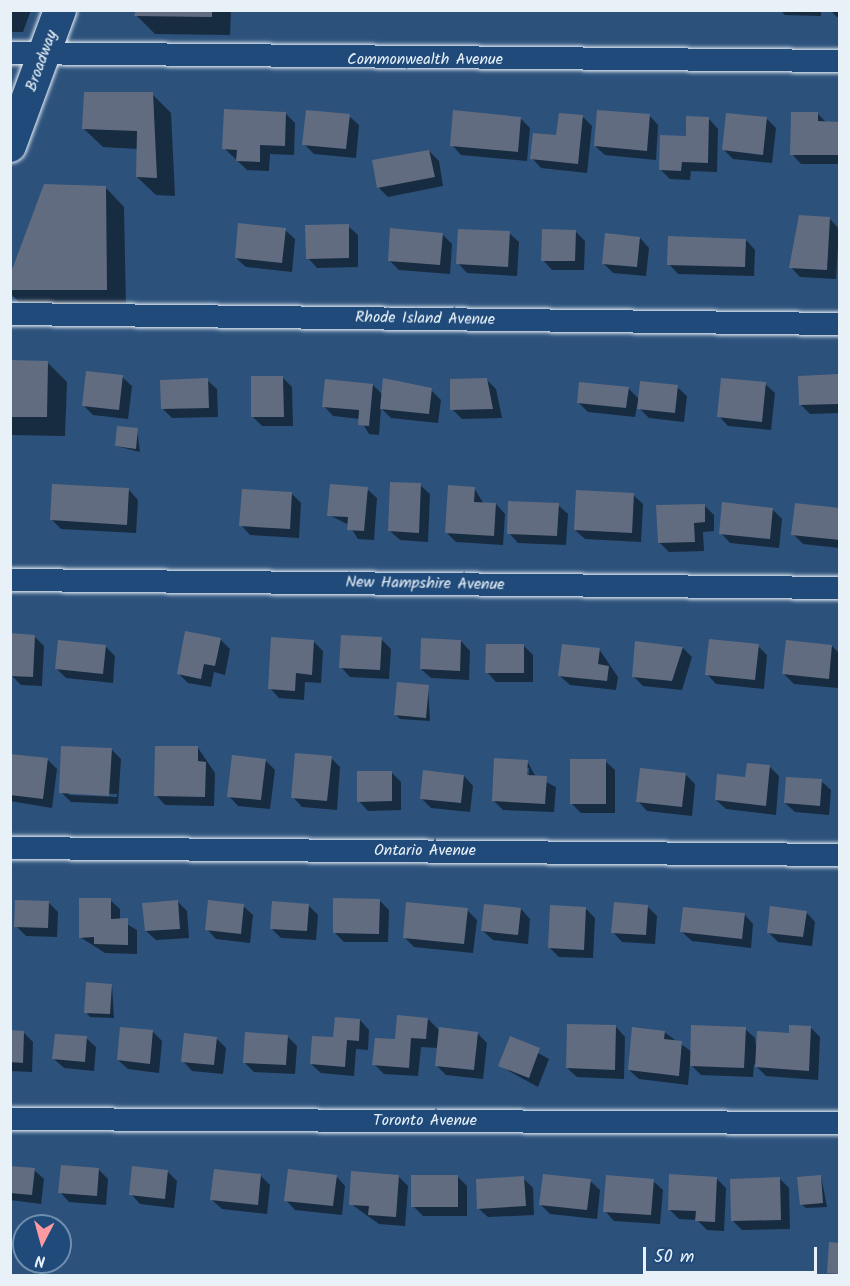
<!DOCTYPE html>
<html>
<head>
<meta charset="utf-8">
<style>
	body { margin:0 }
	#map { position:relative; width:850px; height:1286px; overflow:hidden; background:#2c517b; font-family:Kalam,sans-serif }
	div>[style] { position:absolute }
	.shadow>* { inset:0; background:#0007 }
	.building>* { inset:0; background:#616c81 }
	.roads { filter:drop-shadow(0 0 2px #e8f1f8) drop-shadow(0 0 2px #e8f1f8) }
	.minor>* { height:22px; margin:-11px; padding:0 11px; transform-origin:11px; border-radius:11px; background:#1f4a7a }
	.secondary>* { height:32px; margin:-16px; padding:0 16px; transform-origin:16px; border-radius:16px; background:#1f4a7a }
	span { translate:-50% -50%; white-space:nowrap; text-align:center; line-height:1.15; -webkit-text-stroke:5px #1f4a7a; paint-order:stroke }
	.street-label { font-size:16px; color:#e8f1f8 }
	.frame { position:absolute; inset:0; border:12px solid #e8f1f8; pointer-events:none }
	.north { position:absolute; left:12px; top:1214px; width:60px; height:60px; box-sizing:border-box; background:#1f4a7a; border:2px solid #6f8dac; border-radius:50%; rotate:186deg; font-size:16px; font-weight:700; line-height:24px; text-align:center; color:#e8f1f8 }
	.north::after { content:''; display:block; margin:auto; width:21px; height:27px; background:#ff9aa2; clip-path:polygon(50% 0,100% 100%,50% 72%,0 100%) }
	.scale { position:absolute; left:643px; top:1247px; width:174px; height:27px; box-sizing:border-box; border:3px solid #e8f1f8; border-top:0; padding-left:8px; font-size:18px; line-height:21px; white-space:nowrap; color:#e8f1f8; -webkit-text-stroke:4px #1f4a7a; paint-order:stroke }
</style>
</head>
<body>
<div id="map">
	<div class="shadow">
		<div style="clip-path:polygon(10px 10px,31px 10px,23px 32px,10px 32px)"></div>
		<div style="clip-path:polygon(138px 10px,231px 10px,230px 35px,155px 34px,136px 15px)"></div>
		<div style="clip-path:polygon(728px 10px,760px 10px,760px 12px)"></div>
		<div style="clip-path:polygon(780px 10px,821px 10px,821px 16px,785px 15px)"></div>
		<div style="clip-path:polygon(830px 10px,840px 10px,840px 17px,837px 17px)"></div>
		<div style="clip-path:polygon(152px 94px,171px 113px,175px 196px,156px 195px,137px 177px,138px 149px,103px 147px,84px 129px)"></div>
		<div style="clip-path:polygon(817px 113px,827px 123px,840px 123px,840px 164px,801px 164px,792px 154px)"></div>
		<div style="clip-path:polygon(286px 114px,295px 123px,294px 155px,270px 154px,269px 171px,247px 170px,224px 148px)"></div>
		<div style="clip-path:polygon(649px 115px,658px 125px,656px 160px,605px 155px,595px 146px)"></div>
		<div style="clip-path:polygon(349px 116px,359px 125px,356px 158px,314px 154px,304px 144px)"></div>
		<div style="clip-path:polygon(583px 117px,592px 126px,587px 173px,541px 168px,532px 158px)"></div>
		<div style="clip-path:polygon(766px 118px,776px 128px,772px 163px,733px 159px,724px 150px)"></div>
		<div style="clip-path:polygon(521px 119px,530px 128px,527px 161px,461px 155px,452px 145px)"></div>
		<div style="clip-path:polygon(709px 119px,718px 129px,717px 172px,691px 171px,690px 180px,670px 179px,661px 170px)"></div>
		<div style="clip-path:polygon(429px 151px,439px 161px,443px 186px,388px 197px,378px 187px)"></div>
		<div style="clip-path:polygon(106px 188px,124px 207px,126px 308px,25px 308px,10px 293px,10px 279px)"></div>
		<div style="clip-path:polygon(830px 219px,839px 229px,836px 279px,800px 277px,791px 267px)"></div>
		<div style="clip-path:polygon(348px 226px,358px 235px,358px 267px,317px 268px,308px 258px)"></div>
		<div style="clip-path:polygon(285px 230px,295px 239px,292px 272px,246px 267px,236px 258px)"></div>
		<div style="clip-path:polygon(575px 231px,585px 241px,584px 270px,552px 270px,543px 260px)"></div>
		<div style="clip-path:polygon(509px 233px,519px 242px,517px 276px,467px 273px,458px 263px)"></div>
		<div style="clip-path:polygon(442px 234px,452px 244px,450px 274px,399px 270px,389px 260px)"></div>
		<div style="clip-path:polygon(640px 238px,649px 248px,646px 276px,613px 273px,603px 263px)"></div>
		<div style="clip-path:polygon(746px 240px,755px 250px,754px 276px,678px 274px,669px 264px)"></div>
		<div style="clip-path:polygon(10px 362px,48px 363px,67px 382px,65px 436px,10px 435px)"></div>
		<div style="clip-path:polygon(837px 376px,840px 413px,810px 414px,801px 405px)"></div>
		<div style="clip-path:polygon(122px 377px,132px 386px,128px 419px,93px 415px,84px 406px)"></div>
		<div style="clip-path:polygon(282px 377px,292px 387px,293px 426px,262px 426px,252px 416px)"></div>
		<div style="clip-path:polygon(486px 379px,496px 389px,502px 418px,462px 419px,452px 409px)"></div>
		<div style="clip-path:polygon(207px 380px,217px 389px,218px 417px,172px 418px,162px 408px)"></div>
		<div style="clip-path:polygon(765px 384px,775px 393px,771px 430px,728px 426px,719px 416px)"></div>
		<div style="clip-path:polygon(373px 385px,383px 395px,431px 390px,441px 400px,438px 423px,391px 418px,381px 408px,379px 435px,369px 434px,360px 419px,333px 416px,324px 406px)"></div>
		<div style="clip-path:polygon(677px 387px,687px 396px,684px 422px,649px 418px,637px 406px,635px 417px,588px 412px,578px 402px,628px 388px,640px 400px)"></div>
		<div style="clip-path:polygon(137px 430px,140px 452px,116px 446px)"></div>
		<div style="clip-path:polygon(420px 485px,430px 494px,428px 542px,400px 540px,390px 531px)"></div>
		<div style="clip-path:polygon(474px 488px,484px 504px,496px 504px,505px 514px,503px 545px,456px 542px,446px 532px)"></div>
		<div style="clip-path:polygon(367px 489px,377px 498px,374px 540px,358px 539px,349px 525px,329px 515px)"></div>
		<div style="clip-path:polygon(129px 490px,138px 500px,136px 533px,61px 529px,52px 520px)"></div>
		<div style="clip-path:polygon(291px 493px,301px 503px,299px 538px,250px 535px,241px 525px)"></div>
		<div style="clip-path:polygon(633px 495px,643px 504px,641px 542px,585px 539px,575px 530px)"></div>
		<div style="clip-path:polygon(558px 505px,568px 514px,566px 545px,518px 543px,509px 533px)"></div>
		<div style="clip-path:polygon(704px 505px,714px 515px,714px 531px,703px 532px,704px 551px,669px 552px,659px 542px)"></div>
		<div style="clip-path:polygon(772px 509px,782px 519px,779px 548px,730px 543px,721px 533px)"></div>
		<div style="clip-path:polygon(840px 510px,840px 548px,803px 544px,793px 534px)"></div>
		<div style="clip-path:polygon(34px 636px,44px 646px,42px 686px,21px 685px,11px 675px)"></div>
		<div style="clip-path:polygon(220px 639px,230px 649px,225px 675px,214px 672px,211px 687px,188px 683px,178px 673px)"></div>
		<div style="clip-path:polygon(381px 639px,391px 649px,389px 679px,350px 677px,341px 667px)"></div>
		<div style="clip-path:polygon(313px 641px,323px 651px,321px 683px,305px 682px,304px 700px,279px 698px,270px 688px)"></div>
		<div style="clip-path:polygon(461px 641px,470px 651px,469px 680px,431px 678px,421px 669px)"></div>
		<div style="clip-path:polygon(524px 646px,533px 655px,533px 682px,496px 682px,487px 672px)"></div>
		<div style="clip-path:polygon(758px 646px,767px 655px,764px 689px,716px 684px,707px 674px)"></div>
		<div style="clip-path:polygon(832px 646px,840px 654px,838px 688px,794px 684px,784px 674px)"></div>
		<div style="clip-path:polygon(106px 647px,115px 656px,113px 683px,66px 678px,56px 668px)"></div>
		<div style="clip-path:polygon(683px 648px,692px 657px,682px 690px,643px 686px,633px 676px)"></div>
		<div style="clip-path:polygon(599px 649px,618px 677px,616px 690px,570px 685px,560px 676px)"></div>
		<div style="clip-path:polygon(428px 686px,430px 721px,400px 719px,396px 715px)"></div>
		<div style="clip-path:polygon(198px 748px,215px 773px,214px 806px,165px 805px,156px 795px)"></div>
		<div style="clip-path:polygon(evenodd,111px 749px,121px 759px,118px 804px,71px 802px,61px 792px,111px 749px,69px 792px,117px 794px,117px 797px,69px 795px,69px 792px)"></div>
		<div style="clip-path:polygon(10px 755px,47px 759px,57px 769px,52px 808px,10px 801px)"></div>
		<div style="clip-path:polygon(331px 758px,340px 767px,337px 810px,302px 807px,293px 797px)"></div>
		<div style="clip-path:polygon(265px 760px,275px 770px,270px 809px,238px 806px,229px 796px)"></div>
		<div style="clip-path:polygon(evenodd,527px 761px,536px 777px,556px 787px,554px 812px,503px 810px,493px 800px,527px 761px,526px 768px,529px 768px,528px 783px,526px 768px)"></div>
		<div style="clip-path:polygon(605px 761px,615px 770px,615px 813px,581px 813px,571px 803px)"></div>
		<div style="clip-path:polygon(770px 767px,779px 776px,776px 815px,726px 809px,716px 800px)"></div>
		<div style="clip-path:polygon(391px 772px,401px 782px,401px 810px,368px 811px,359px 801px)"></div>
		<div style="clip-path:polygon(685px 774px,695px 784px,692px 816px,647px 811px,638px 801px)"></div>
		<div style="clip-path:polygon(464px 776px,473px 786px,470px 812px,431px 808px,421px 798px)"></div>
		<div style="clip-path:polygon(821px 781px,831px 790px,829px 815px,795px 812px,785px 803px)"></div>
		<div style="clip-path:polygon(110px 900px,120px 909px,120px 920px,137px 930px,137px 954px,105px 953px,80px 937px)"></div>
		<div style="clip-path:polygon(379px 900px,389px 910px,388px 942px,344px 942px,334px 932px)"></div>
		<div style="clip-path:polygon(48px 902px,58px 912px,57px 937px,26px 936px,16px 926px)"></div>
		<div style="clip-path:polygon(178px 902px,187px 911px,189px 938px,156px 940px,146px 931px)"></div>
		<div style="clip-path:polygon(308px 905px,318px 915px,316px 940px,281px 938px,271px 928px)"></div>
		<div style="clip-path:polygon(243px 906px,253px 915px,250px 943px,216px 939px,207px 929px)"></div>
		<div style="clip-path:polygon(647px 906px,657px 916px,655px 944px,622px 942px,613px 932px)"></div>
		<div style="clip-path:polygon(521px 909px,530px 919px,528px 944px,493px 940px,483px 931px)"></div>
		<div style="clip-path:polygon(586px 909px,595px 918px,593px 958px,559px 957px,549px 947px)"></div>
		<div style="clip-path:polygon(467px 910px,477px 920px,473px 953px,414px 947px,404px 937px)"></div>
		<div style="clip-path:polygon(806px 912px,815px 922px,812px 946px,778px 942px,769px 933px)"></div>
		<div style="clip-path:polygon(744px 914px,753px 924px,751px 948px,692px 941px,682px 932px)"></div>
		<div style="clip-path:polygon(112px 985px,114px 1018px,90px 1017px,86px 1012px)"></div>
		<div style="clip-path:polygon(428px 1019px,440px 1031px,477px 1033px,487px 1043px,483px 1079px,446px 1075px,436px 1065px,438px 1048px,421px 1047px,418px 1076px,384px 1074px,374px 1064px)"></div>
		<div style="clip-path:polygon(360px 1020px,369px 1030px,368px 1050px,356px 1049px,354px 1076px,321px 1073px,311px 1064px)"></div>
		<div style="clip-path:polygon(616px 1027px,625px 1037px,624px 1079px,577px 1077px,567px 1068px)"></div>
		<div style="clip-path:polygon(811px 1028px,820px 1037px,818px 1080px,766px 1076px,754px 1064px,753px 1077px,701px 1075px,690px 1064px,688px 1085px,639px 1079px,629px 1070px,664px 1032px,692px 1052px,745px 1029px,755px 1038px,757px 1056px)"></div>
		<div style="clip-path:polygon(10px 1032px,23px 1032px,33px 1042px,32px 1072px,10px 1071px)"></div>
		<div style="clip-path:polygon(153px 1032px,162px 1041px,159px 1073px,128px 1069px,118px 1060px)"></div>
		<div style="clip-path:polygon(287px 1036px,297px 1046px,295px 1074px,254px 1072px,244px 1062px)"></div>
		<div style="clip-path:polygon(86px 1038px,96px 1047px,94px 1071px,64px 1068px,54px 1059px)"></div>
		<div style="clip-path:polygon(216px 1038px,226px 1048px,223px 1074px,192px 1071px,183px 1061px)"></div>
		<div style="clip-path:polygon(511px 1038px,549px 1059px,538px 1087px,500px 1066px)"></div>
		<div style="clip-path:polygon(10px 1167px,34px 1170px,44px 1179px,41px 1204px,10px 1200px)"></div>
		<div style="clip-path:polygon(99px 1170px,108px 1179px,106px 1205px,69px 1202px,60px 1192px)"></div>
		<div style="clip-path:polygon(167px 1171px,177px 1181px,174px 1208px,140px 1204px,131px 1194px)"></div>
		<div style="clip-path:polygon(260px 1175px,270px 1185px,267px 1214px,222px 1209px,212px 1200px)"></div>
		<div style="clip-path:polygon(336px 1176px,345px 1186px,342px 1215px,295px 1210px,286px 1200px)"></div>
		<div style="clip-path:polygon(398px 1176px,408px 1186px,405px 1226px,379px 1224px,351px 1204px)"></div>
		<div style="clip-path:polygon(457px 1176px,467px 1186px,467px 1216px,423px 1216px,413px 1206px)"></div>
		<div style="clip-path:polygon(821px 1176px,827px 1207px,806px 1208px,801px 1204px)"></div>
		<div style="clip-path:polygon(523px 1178px,533px 1188px,534px 1215px,488px 1217px,478px 1208px)"></div>
		<div style="clip-path:polygon(716px 1178px,726px 1188px,724px 1231px,707px 1230px,697px 1220px,679px 1219px,669px 1209px)"></div>
		<div style="clip-path:polygon(779px 1178px,789px 1188px,790px 1229px,742px 1230px,733px 1221px)"></div>
		<div style="clip-path:polygon(590px 1181px,600px 1190px,597px 1219px,550px 1214px,541px 1205px)"></div>
		<div style="clip-path:polygon(653px 1181px,663px 1190px,660px 1224px,614px 1221px,605px 1211px)"></div>
	</div>
	<div class="building">
		<div style="clip-path:polygon(136px 10px,212px 10px,212px 17px,134px 16px)"></div>
		<div style="clip-path:polygon(84px 92px,153px 92px,157px 178px,136px 177px,137px 131px,82px 129px)"></div>
		<div style="clip-path:polygon(224px 109px,286px 112px,285px 146px,260px 145px,260px 162px,236px 161px,237px 150px,222px 149px)"></div>
		<div style="clip-path:polygon(306px 110px,350px 114px,346px 149px,302px 145px)"></div>
		<div style="clip-path:polygon(453px 110px,521px 117px,518px 152px,450px 146px)"></div>
		<div style="clip-path:polygon(597px 110px,650px 114px,647px 151px,594px 146px)"></div>
		<div style="clip-path:polygon(791px 112px,818px 112px,818px 121px,840px 122px,840px 155px,790px 155px)"></div>
		<div style="clip-path:polygon(559px 113px,583px 115px,578px 164px,530px 159px,533px 133px,556px 135px)"></div>
		<div style="clip-path:polygon(726px 113px,767px 117px,763px 155px,722px 150px)"></div>
		<div style="clip-path:polygon(686px 116px,709px 117px,708px 163px,682px 162px,681px 171px,659px 170px,660px 135px,686px 136px)"></div>
		<div style="clip-path:polygon(429px 150px,435px 177px,377px 188px,372px 160px)"></div>
		<div style="clip-path:polygon(44px 184px,106px 186px,107px 290px,10px 290px,10px 275px)"></div>
		<div style="clip-path:polygon(799px 215px,830px 217px,827px 270px,789px 268px)"></div>
		<div style="clip-path:polygon(238px 223px,286px 228px,282px 263px,235px 258px)"></div>
		<div style="clip-path:polygon(349px 224px,349px 258px,306px 259px,305px 225px)"></div>
		<div style="clip-path:polygon(390px 228px,443px 233px,440px 265px,388px 261px)"></div>
		<div style="clip-path:polygon(458px 229px,510px 231px,508px 267px,456px 264px)"></div>
		<div style="clip-path:polygon(542px 229px,576px 230px,575px 261px,541px 261px)"></div>
		<div style="clip-path:polygon(605px 233px,640px 237px,637px 267px,602px 264px)"></div>
		<div style="clip-path:polygon(668px 236px,746px 239px,745px 267px,667px 265px)"></div>
		<div style="clip-path:polygon(10px 360px,48px 361px,47px 417px,10px 417px)"></div>
		<div style="clip-path:polygon(86px 371px,123px 375px,119px 410px,82px 406px)"></div>
		<div style="clip-path:polygon(838px 374px,839px 404px,799px 405px,798px 376px)"></div>
		<div style="clip-path:polygon(251px 376px,283px 376px,284px 417px,251px 417px)"></div>
		<div style="clip-path:polygon(208px 378px,209px 408px,161px 409px,160px 380px)"></div>
		<div style="clip-path:polygon(383px 378px,432px 388px,429px 414px,380px 409px)"></div>
		<div style="clip-path:polygon(487px 378px,493px 409px,450px 410px,450px 379px)"></div>
		<div style="clip-path:polygon(721px 378px,766px 382px,762px 422px,717px 417px)"></div>
		<div style="clip-path:polygon(325px 379px,373px 384px,369px 426px,358px 425px,359px 410px,322px 407px)"></div>
		<div style="clip-path:polygon(640px 381px,678px 385px,675px 413px,637px 409px)"></div>
		<div style="clip-path:polygon(579px 382px,629px 387px,626px 408px,577px 403px)"></div>
		<div style="clip-path:polygon(117px 426px,138px 428px,136px 449px,115px 446px)"></div>
		<div style="clip-path:polygon(390px 482px,421px 483px,419px 533px,388px 531px)"></div>
		<div style="clip-path:polygon(52px 484px,129px 488px,127px 525px,50px 520px)"></div>
		<div style="clip-path:polygon(330px 484px,368px 487px,364px 531px,347px 530px,348px 517px,327px 516px)"></div>
		<div style="clip-path:polygon(448px 485px,475px 487px,474px 502px,496px 503px,494px 536px,445px 533px)"></div>
		<div style="clip-path:polygon(242px 489px,292px 492px,290px 529px,239px 526px)"></div>
		<div style="clip-path:polygon(576px 490px,634px 493px,632px 533px,574px 530px)"></div>
		<div style="clip-path:polygon(508px 501px,559px 503px,557px 536px,507px 534px)"></div>
		<div style="clip-path:polygon(722px 502px,773px 508px,770px 539px,719px 534px)"></div>
		<div style="clip-path:polygon(795px 503px,840px 508px,840px 540px,791px 535px)"></div>
		<div style="clip-path:polygon(705px 504px,705px 522px,694px 523px,695px 542px,658px 543px,656px 505px)"></div>
		<div style="clip-path:polygon(185px 631px,221px 638px,215px 666px,204px 664px,201px 679px,177px 674px)"></div>
		<div style="clip-path:polygon(10px 633px,35px 635px,33px 677px,10px 676px)"></div>
		<div style="clip-path:polygon(341px 635px,382px 637px,380px 670px,339px 668px)"></div>
		<div style="clip-path:polygon(271px 637px,314px 640px,312px 675px,296px 673px,295px 691px,268px 689px)"></div>
		<div style="clip-path:polygon(421px 638px,461px 640px,460px 671px,420px 669px)"></div>
		<div style="clip-path:polygon(709px 639px,759px 644px,755px 680px,705px 675px)"></div>
		<div style="clip-path:polygon(58px 640px,106px 645px,103px 674px,55px 669px)"></div>
		<div style="clip-path:polygon(786px 640px,832px 645px,829px 679px,782px 674px)"></div>
		<div style="clip-path:polygon(635px 641px,683px 647px,672px 681px,632px 677px)"></div>
		<div style="clip-path:polygon(486px 644px,524px 644px,524px 673px,485px 673px)"></div>
		<div style="clip-path:polygon(562px 644px,600px 648px,598px 664px,609px 666px,607px 681px,558px 676px)"></div>
		<div style="clip-path:polygon(397px 682px,429px 685px,426px 718px,394px 715px)"></div>
		<div style="clip-path:polygon(61px 746px,112px 748px,109px 796px,59px 793px)"></div>
		<div style="clip-path:polygon(155px 746px,198px 746px,198px 761px,206px 762px,205px 797px,154px 796px)"></div>
		<div style="clip-path:polygon(295px 753px,332px 756px,327px 801px,291px 798px)"></div>
		<div style="clip-path:polygon(10px 754px,48px 758px,43px 799px,10px 795px)"></div>
		<div style="clip-path:polygon(232px 755px,266px 759px,261px 800px,227px 797px)"></div>
		<div style="clip-path:polygon(494px 758px,528px 760px,527px 775px,547px 776px,545px 804px,492px 801px)"></div>
		<div style="clip-path:polygon(570px 759px,606px 759px,606px 804px,570px 804px)"></div>
		<div style="clip-path:polygon(747px 763px,770px 765px,766px 806px,715px 800px,717px 774px,745px 777px)"></div>
		<div style="clip-path:polygon(640px 768px,686px 773px,682px 807px,636px 802px)"></div>
		<div style="clip-path:polygon(423px 770px,464px 775px,461px 803px,420px 799px)"></div>
		<div style="clip-path:polygon(357px 771px,392px 771px,392px 801px,357px 802px)"></div>
		<div style="clip-path:polygon(786px 777px,822px 779px,820px 806px,784px 803px)"></div>
		<div style="clip-path:polygon(79px 898px,111px 898px,111px 919px,128px 918px,128px 945px,94px 944px,94px 937px,79px 938px)"></div>
		<div style="clip-path:polygon(333px 898px,380px 899px,379px 934px,333px 933px)"></div>
		<div style="clip-path:polygon(15px 900px,49px 901px,48px 928px,14px 927px)"></div>
		<div style="clip-path:polygon(178px 900px,180px 929px,145px 931px,142px 903px)"></div>
		<div style="clip-path:polygon(208px 900px,244px 904px,241px 934px,205px 930px)"></div>
		<div style="clip-path:polygon(272px 901px,309px 904px,307px 931px,270px 929px)"></div>
		<div style="clip-path:polygon(406px 902px,468px 908px,464px 944px,403px 938px)"></div>
		<div style="clip-path:polygon(614px 902px,648px 905px,646px 935px,611px 933px)"></div>
		<div style="clip-path:polygon(484px 904px,521px 908px,518px 935px,481px 931px)"></div>
		<div style="clip-path:polygon(550px 905px,586px 907px,584px 950px,548px 948px)"></div>
		<div style="clip-path:polygon(770px 906px,807px 911px,803px 937px,767px 933px)"></div>
		<div style="clip-path:polygon(683px 907px,745px 913px,742px 939px,680px 932px)"></div>
		<div style="clip-path:polygon(86px 982px,112px 984px,110px 1014px,84px 1013px)"></div>
		<div style="clip-path:polygon(397px 1015px,428px 1018px,426px 1039px,411px 1038px,409px 1068px,372px 1065px,375px 1038px,395px 1039px)"></div>
		<div style="clip-path:polygon(335px 1017px,360px 1019px,359px 1041px,347px 1040px,345px 1067px,310px 1064px,312px 1036px,333px 1037px)"></div>
		<div style="clip-path:polygon(567px 1024px,616px 1025px,615px 1070px,566px 1068px)"></div>
		<div style="clip-path:polygon(691px 1025px,746px 1027px,744px 1068px,690px 1066px)"></div>
		<div style="clip-path:polygon(789px 1025px,811px 1026px,809px 1071px,755px 1067px,757px 1031px,789px 1033px)"></div>
		<div style="clip-path:polygon(120px 1027px,153px 1030px,150px 1064px,117px 1060px)"></div>
		<div style="clip-path:polygon(439px 1027px,478px 1032px,474px 1070px,435px 1066px)"></div>
		<div style="clip-path:polygon(632px 1027px,665px 1031px,664px 1039px,682px 1041px,679px 1076px,628px 1070px)"></div>
		<div style="clip-path:polygon(10px 1030px,24px 1031px,23px 1063px,10px 1062px)"></div>
		<div style="clip-path:polygon(245px 1032px,288px 1035px,286px 1065px,243px 1063px)"></div>
		<div style="clip-path:polygon(184px 1033px,217px 1037px,214px 1065px,181px 1062px)"></div>
		<div style="clip-path:polygon(55px 1034px,87px 1036px,85px 1062px,52px 1059px)"></div>
		<div style="clip-path:polygon(510px 1036px,540px 1048px,529px 1078px,498px 1066px)"></div>
		<div style="clip-path:polygon(61px 1165px,99px 1168px,97px 1196px,58px 1193px)"></div>
		<div style="clip-path:polygon(10px 1166px,35px 1168px,32px 1195px,10px 1193px)"></div>
		<div style="clip-path:polygon(132px 1166px,168px 1170px,165px 1199px,129px 1195px)"></div>
		<div style="clip-path:polygon(214px 1169px,261px 1174px,258px 1205px,210px 1200px)"></div>
		<div style="clip-path:polygon(288px 1169px,337px 1175px,333px 1206px,284px 1201px)"></div>
		<div style="clip-path:polygon(351px 1171px,399px 1175px,396px 1217px,368px 1215px,369px 1206px,349px 1205px)"></div>
		<div style="clip-path:polygon(543px 1174px,591px 1179px,587px 1210px,539px 1205px)"></div>
		<div style="clip-path:polygon(669px 1174px,717px 1177px,715px 1222px,695px 1221px,696px 1211px,668px 1210px)"></div>
		<div style="clip-path:polygon(411px 1175px,458px 1175px,458px 1207px,411px 1207px)"></div>
		<div style="clip-path:polygon(606px 1175px,654px 1179px,651px 1215px,603px 1212px)"></div>
		<div style="clip-path:polygon(821px 1175px,823px 1203px,800px 1205px,797px 1177px)"></div>
		<div style="clip-path:polygon(524px 1176px,526px 1206px,477px 1209px,476px 1179px)"></div>
		<div style="clip-path:polygon(780px 1177px,781px 1220px,731px 1221px,730px 1179px)"></div>
		<div style="clip-path:polygon(829px 1242px,840px 1243px,840px 1274px,827px 1273px)"></div>
	</div>
	<div class="roads">
		<div class="minor">
			<div style="left:10px;top:53px;width:830px;rotate:0.55deg"></div>
			<div style="left:10px;top:314px;width:830px;rotate:0.69deg"></div>
			<div style="left:10px;top:580px;width:830px;rotate:0.55deg"></div>
			<div style="left:10px;top:848px;width:830px;rotate:0.48deg"></div>
			<div style="left:10px;top:1119px;width:830px;rotate:0.28deg"></div>
		</div>
		<div class="secondary">
			<div style="left:10px;top:146px;width:145px;rotate:-69.8deg"></div>
		</div>
	</div>
	<div class="street-label">
		<span style="left:425px;top:60px">Commonwealth Avenue</span>
		<span style="left:42px;top:61px;rotate:-70deg">Broadway</span>
		<span style="left:425px;top:319px;rotate:1deg">Rhode Island Avenue</span>
		<span style="left:425px;top:584px;rotate:1deg">New Hampshire Avenue</span>
		<span style="left:425px;top:851px">Ontario Avenue</span>
		<span style="left:425px;top:1121px">Toronto Avenue</span>
	</div>
	<div class="frame"></div>
	<div class="north">N</div>
	<div class="scale">50 m</div>
</div>
</body>
</html>
